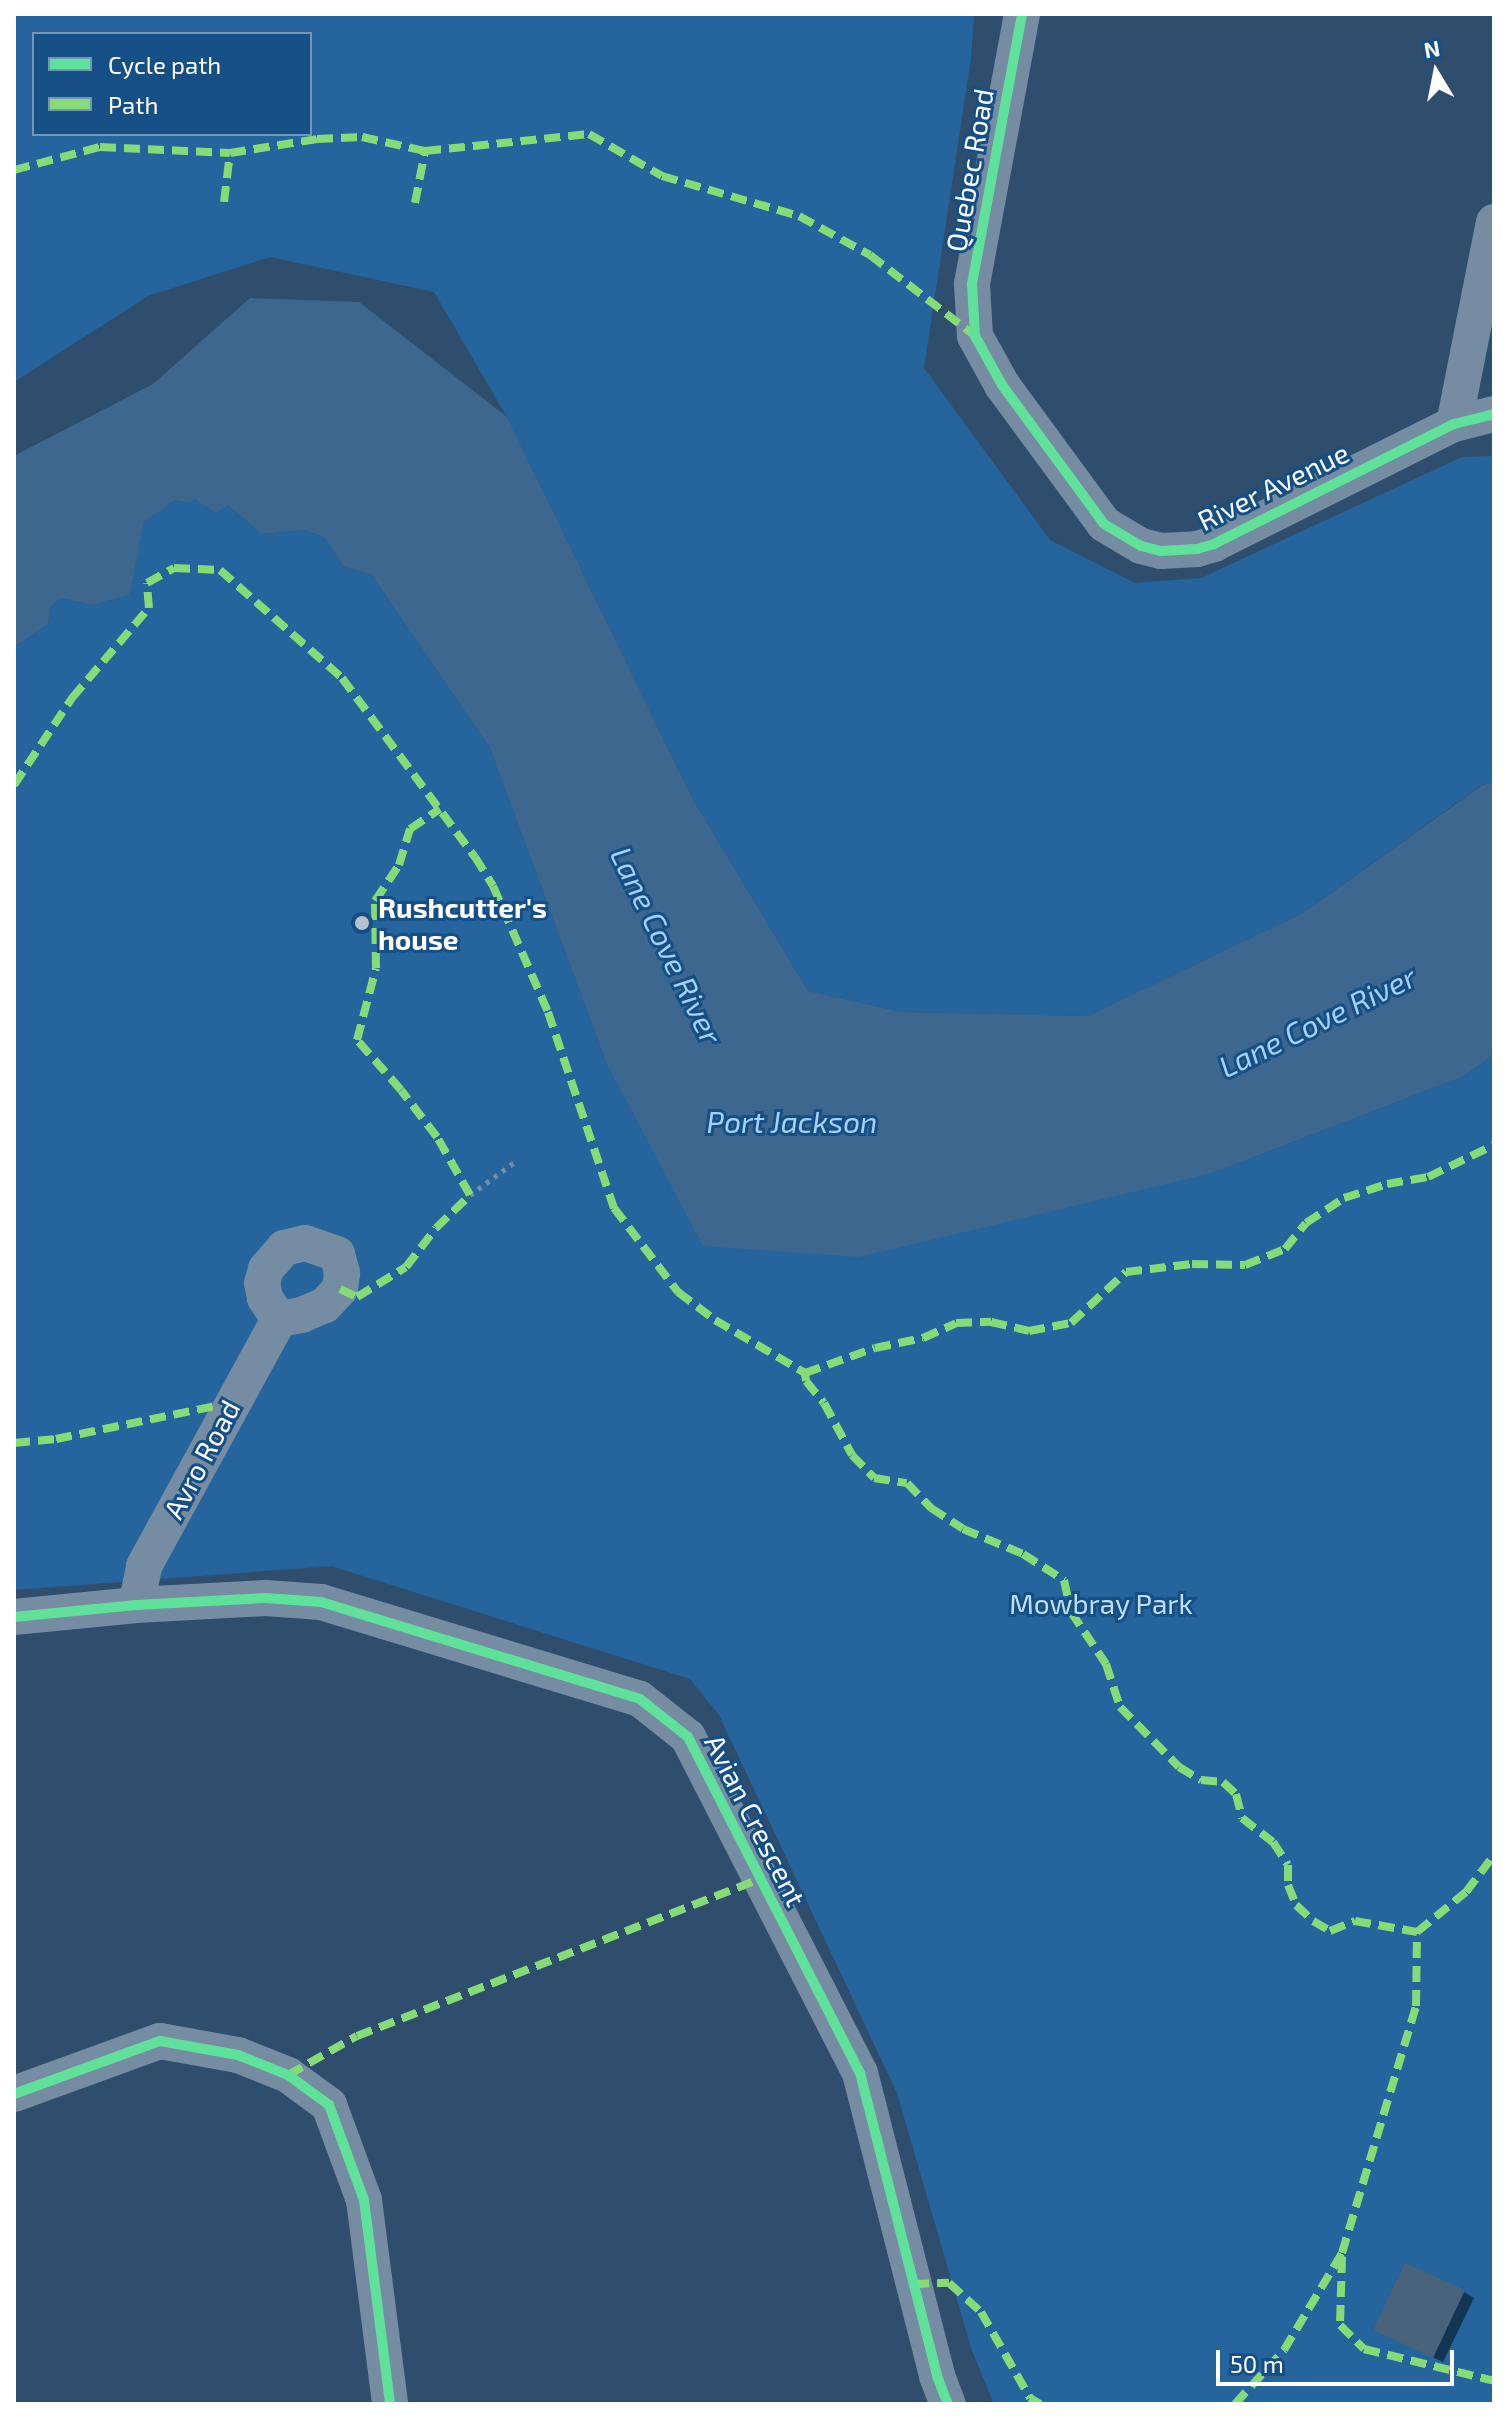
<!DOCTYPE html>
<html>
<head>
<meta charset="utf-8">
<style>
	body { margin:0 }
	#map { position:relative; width:1508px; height:2418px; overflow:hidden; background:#2f4e6d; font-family:"Exo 2",sans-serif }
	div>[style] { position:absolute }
	.green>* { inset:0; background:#25649d }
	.water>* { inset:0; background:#3e678f }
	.shadow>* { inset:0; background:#0007 }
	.building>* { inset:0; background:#4a637c }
	.path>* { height:5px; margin-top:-2.5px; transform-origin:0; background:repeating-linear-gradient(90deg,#758ca3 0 4px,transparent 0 10px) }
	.street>* { height:36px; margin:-18px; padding:0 18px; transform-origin:18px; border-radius:18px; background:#758ca3 }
	.quiet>* { height:8px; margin-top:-4px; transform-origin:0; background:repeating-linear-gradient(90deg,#86db77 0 16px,transparent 0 24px) }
	.cycleway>* { height:10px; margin:-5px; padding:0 5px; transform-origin:5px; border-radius:5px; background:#60e19b }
	.dots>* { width:22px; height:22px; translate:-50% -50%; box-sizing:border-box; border:4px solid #164f86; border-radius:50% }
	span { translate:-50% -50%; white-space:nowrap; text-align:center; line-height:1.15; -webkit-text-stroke:6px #164f86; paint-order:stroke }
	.street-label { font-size:28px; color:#fff }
	.poi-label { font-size:28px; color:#fff; font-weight:700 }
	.left { translate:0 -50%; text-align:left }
	.park-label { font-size:28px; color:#c0dffa }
	.water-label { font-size:30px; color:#a6d0f5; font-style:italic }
	.frame { position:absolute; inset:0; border:16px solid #fff; pointer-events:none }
	.legend { position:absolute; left:32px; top:32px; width:280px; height:104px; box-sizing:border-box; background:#164f86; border:2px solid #7395b6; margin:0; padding:10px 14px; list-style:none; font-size:24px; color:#fff }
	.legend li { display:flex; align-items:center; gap:16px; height:40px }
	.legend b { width:40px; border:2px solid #7395b6 }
	.north { position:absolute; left:1396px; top:32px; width:80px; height:80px; -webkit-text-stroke:6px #164f86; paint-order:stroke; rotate:350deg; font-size:22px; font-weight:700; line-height:32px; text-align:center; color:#fff }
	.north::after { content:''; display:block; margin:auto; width:28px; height:36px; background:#fff; clip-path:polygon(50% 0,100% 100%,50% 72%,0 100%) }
	.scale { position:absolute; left:1216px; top:2350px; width:238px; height:36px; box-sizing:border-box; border:4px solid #fff; border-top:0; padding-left:10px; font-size:24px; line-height:28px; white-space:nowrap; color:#fff; -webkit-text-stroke:6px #164f86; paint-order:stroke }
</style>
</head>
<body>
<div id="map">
	<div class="green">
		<div style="clip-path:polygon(evenodd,14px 14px,974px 14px,971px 58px,924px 368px,1050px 540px,1135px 583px,1201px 578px,1462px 457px,1494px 456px,1494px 781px,1480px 786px,1303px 913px,1088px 1016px,902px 1012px,808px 991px,692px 798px,507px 417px,434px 292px,270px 257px,148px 296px,14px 382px,14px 14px,34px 34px,310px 34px,310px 134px,34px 134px,34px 34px)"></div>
		<div style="clip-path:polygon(195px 499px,228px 505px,261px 534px,306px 530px,325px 538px,344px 567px,371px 574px,490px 748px,606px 1062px,1212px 1173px,1464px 1076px,1494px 1054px,1494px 2404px,994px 2404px,971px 2348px,897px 2093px,719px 1715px,690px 1679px,331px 1566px,14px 1590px,14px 647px,48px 624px,51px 606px,61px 598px,92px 605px,130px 595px,144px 522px,175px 500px,189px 503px)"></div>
	</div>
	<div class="water">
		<div style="clip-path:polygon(250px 298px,359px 302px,507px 417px,692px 798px,808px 991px,902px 1012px,1088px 1016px,1303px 913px,1481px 786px,1494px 781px,1494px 1054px,1464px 1076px,1212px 1173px,859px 1257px,703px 1246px,606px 1062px,490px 748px,371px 574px,344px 567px,325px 538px,306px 530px,261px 534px,228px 505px,216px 513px,195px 499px,189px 503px,175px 500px,144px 522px,130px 595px,92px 605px,61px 598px,51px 606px,48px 624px,14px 647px,14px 456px,153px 384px)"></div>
	</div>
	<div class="shadow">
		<div style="clip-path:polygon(1464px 2292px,1474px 2298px,1443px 2362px,1385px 2335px)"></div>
	</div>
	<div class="building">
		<div style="clip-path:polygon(1405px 2263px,1465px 2290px,1433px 2358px,1373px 2330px)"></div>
	</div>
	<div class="path">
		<div style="left:470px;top:1195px;width:57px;rotate:-36.5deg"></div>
	</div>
	<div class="street">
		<div style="left:1022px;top:14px;width:275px;rotate:100.5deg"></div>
		<div style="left:972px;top:284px;width:52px;rotate:86.7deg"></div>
		<div style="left:975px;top:336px;width:56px;rotate:61.1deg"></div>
		<div style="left:1002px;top:385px;width:172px;rotate:53.7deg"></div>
		<div style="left:1104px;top:524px;width:43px;rotate:30.7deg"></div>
		<div style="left:1141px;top:546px;width:21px;rotate:14deg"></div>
		<div style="left:1161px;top:551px;width:36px;rotate:-3deg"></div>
		<div style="left:1197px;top:549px;width:18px;rotate:-16deg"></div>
		<div style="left:1214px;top:544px;width:268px;rotate:-26.6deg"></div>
		<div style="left:1454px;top:424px;width:41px;rotate:-14deg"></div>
		<div style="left:1454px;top:424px;width:206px;rotate:-78.8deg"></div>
		<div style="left:136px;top:1605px;width:40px;rotate:-78deg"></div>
		<div style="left:144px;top:1566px;width:281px;rotate:-61.3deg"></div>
		<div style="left:279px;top:1319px;width:25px;rotate:-124deg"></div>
		<div style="left:265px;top:1298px;width:15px;rotate:-101deg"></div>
		<div style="left:262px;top:1283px;width:15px;rotate:-74deg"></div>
		<div style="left:266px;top:1269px;width:28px;rotate:-49deg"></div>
		<div style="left:284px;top:1248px;width:22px;rotate:-13deg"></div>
		<div style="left:305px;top:1243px;width:34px;rotate:19deg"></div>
		<div style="left:337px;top:1254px;width:20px;rotate:75deg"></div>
		<div style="left:342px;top:1273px;width:16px;rotate:97deg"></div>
		<div style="left:340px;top:1289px;width:22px;rotate:133deg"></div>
		<div style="left:325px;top:1305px;width:25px;rotate:157deg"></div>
		<div style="left:302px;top:1315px;width:23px;rotate:170deg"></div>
		<div style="left:14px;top:1617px;width:123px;rotate:-5.6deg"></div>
		<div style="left:136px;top:1605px;width:130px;rotate:-3.1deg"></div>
		<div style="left:266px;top:1598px;width:55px;rotate:4.2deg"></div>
		<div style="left:321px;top:1602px;width:333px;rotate:16.9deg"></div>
		<div style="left:640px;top:1699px;width:61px;rotate:38.4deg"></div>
		<div style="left:688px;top:1737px;width:377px;rotate:62.9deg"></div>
		<div style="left:860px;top:2073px;width:313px;rotate:75.7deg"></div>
		<div style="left:937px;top:2376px;width:30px;rotate:69deg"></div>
		<div style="left:14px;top:2094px;width:155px;rotate:-20deg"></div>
		<div style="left:160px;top:2041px;width:79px;rotate:10.2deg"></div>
		<div style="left:238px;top:2055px;width:54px;rotate:21.8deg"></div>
		<div style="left:288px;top:2075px;width:51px;rotate:36.2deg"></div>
		<div style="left:329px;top:2105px;width:101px;rotate:69.8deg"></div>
		<div style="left:364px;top:2200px;width:206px;rotate:82.7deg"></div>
	</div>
	<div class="quiet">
		<div style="left:14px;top:170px;width:89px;rotate:-15deg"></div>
		<div style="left:100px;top:147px;width:130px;rotate:2.6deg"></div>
		<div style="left:230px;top:153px;width:88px;rotate:-9.1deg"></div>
		<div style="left:317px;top:139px;width:45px;rotate:-2.5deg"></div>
		<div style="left:362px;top:137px;width:65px;rotate:12.5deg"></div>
		<div style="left:425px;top:151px;width:165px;rotate:-5.9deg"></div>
		<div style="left:589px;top:134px;width:84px;rotate:29.9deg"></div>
		<div style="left:662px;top:176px;width:143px;rotate:16.3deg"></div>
		<div style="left:799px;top:216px;width:81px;rotate:28.8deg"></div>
		<div style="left:870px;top:255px;width:133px;rotate:37.6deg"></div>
		<div style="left:224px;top:202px;width:49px;rotate:-83deg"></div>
		<div style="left:415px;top:203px;width:53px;rotate:-79.1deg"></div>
		<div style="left:14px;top:785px;width:105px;rotate:-56.3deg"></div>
		<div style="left:72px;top:698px;width:118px;rotate:-49.5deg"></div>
		<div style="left:149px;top:608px;width:25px;rotate:-95deg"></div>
		<div style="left:147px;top:583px;width:31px;rotate:-29deg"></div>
		<div style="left:174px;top:568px;width:46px;rotate:2.5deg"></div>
		<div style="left:220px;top:570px;width:163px;rotate:41.5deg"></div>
		<div style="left:342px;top:678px;width:223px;rotate:53.4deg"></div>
		<div style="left:475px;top:857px;width:34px;rotate:58deg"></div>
		<div style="left:493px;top:886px;width:137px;rotate:66.4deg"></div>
		<div style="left:548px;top:1012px;width:207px;rotate:71.4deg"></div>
		<div style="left:614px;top:1208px;width:106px;rotate:52.7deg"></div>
		<div style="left:678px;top:1292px;width:46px;rotate:37.1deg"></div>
		<div style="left:715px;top:1320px;width:104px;rotate:30.5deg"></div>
		<div style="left:805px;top:1373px;width:74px;rotate:-19.7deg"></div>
		<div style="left:875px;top:1348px;width:49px;rotate:-11.8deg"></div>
		<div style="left:923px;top:1338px;width:36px;rotate:-24deg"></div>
		<div style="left:956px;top:1323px;width:35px;rotate:-2deg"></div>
		<div style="left:991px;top:1322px;width:39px;rotate:13deg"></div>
		<div style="left:1029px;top:1331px;width:43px;rotate:-10.8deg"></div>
		<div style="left:1071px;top:1323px;width:75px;rotate:-42.8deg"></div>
		<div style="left:1126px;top:1272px;width:66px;rotate:-6.9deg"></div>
		<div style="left:1192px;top:1264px;width:53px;rotate:1.1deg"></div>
		<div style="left:1245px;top:1265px;width:43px;rotate:-21.8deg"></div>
		<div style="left:1285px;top:1249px;width:33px;rotate:-51deg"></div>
		<div style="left:1306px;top:1223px;width:45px;rotate:-33.3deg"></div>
		<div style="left:1344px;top:1198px;width:45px;rotate:-18deg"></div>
		<div style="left:1387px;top:1184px;width:42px;rotate:-9.7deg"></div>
		<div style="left:1428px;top:1177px;width:73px;rotate:-25.9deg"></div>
		<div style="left:340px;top:1289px;width:19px;rotate:25deg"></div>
		<div style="left:357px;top:1297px;width:57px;rotate:-31.5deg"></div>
		<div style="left:406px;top:1267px;width:49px;rotate:-52.4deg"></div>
		<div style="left:436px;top:1228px;width:47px;rotate:-44.1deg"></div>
		<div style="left:470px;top:1195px;width:67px;rotate:-119.6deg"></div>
		<div style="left:437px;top:1137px;width:59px;rotate:-127.5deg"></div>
		<div style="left:401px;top:1090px;width:67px;rotate:-131.3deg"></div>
		<div style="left:357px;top:1040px;width:74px;rotate:-75.2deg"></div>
		<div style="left:376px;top:968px;width:67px;rotate:-90.9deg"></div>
		<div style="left:375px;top:901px;width:43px;rotate:-56.3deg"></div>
		<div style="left:399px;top:865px;width:38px;rotate:-73deg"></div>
		<div style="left:410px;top:829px;width:36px;rotate:-34deg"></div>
		<div style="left:805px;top:1373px;width:8px;rotate:83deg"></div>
		<div style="left:806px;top:1381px;width:28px;rotate:51deg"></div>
		<div style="left:824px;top:1403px;width:59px;rotate:61.7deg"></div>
		<div style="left:852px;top:1455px;width:32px;rotate:46deg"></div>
		<div style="left:874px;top:1478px;width:33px;rotate:9deg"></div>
		<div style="left:907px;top:1483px;width:35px;rotate:46deg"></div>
		<div style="left:931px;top:1508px;width:38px;rotate:33deg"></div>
		<div style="left:963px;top:1529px;width:65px;rotate:22.6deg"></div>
		<div style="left:1023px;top:1554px;width:49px;rotate:32.4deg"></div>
		<div style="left:1064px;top:1580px;width:33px;rotate:78deg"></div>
		<div style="left:1071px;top:1612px;width:63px;rotate:56.1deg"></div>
		<div style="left:1106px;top:1664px;width:45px;rotate:72deg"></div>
		<div style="left:1120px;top:1707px;width:84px;rotate:45.5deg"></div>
		<div style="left:1179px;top:1767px;width:26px;rotate:31deg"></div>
		<div style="left:1201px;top:1780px;width:22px;rotate:5deg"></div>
		<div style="left:1223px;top:1782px;width:18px;rotate:43deg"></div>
		<div style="left:1236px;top:1794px;width:25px;rotate:76deg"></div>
		<div style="left:1242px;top:1818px;width:39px;rotate:38deg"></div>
		<div style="left:1273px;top:1842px;width:27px;rotate:57deg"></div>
		<div style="left:1288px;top:1865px;width:20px;rotate:90deg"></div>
		<div style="left:1288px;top:1885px;width:22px;rotate:68deg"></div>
		<div style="left:1296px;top:1905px;width:23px;rotate:43deg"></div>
		<div style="left:1313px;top:1921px;width:20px;rotate:30deg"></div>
		<div style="left:1330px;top:1931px;width:27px;rotate:-22deg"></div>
		<div style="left:1355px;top:1921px;width:63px;rotate:10.1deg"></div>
		<div style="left:1417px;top:1932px;width:63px;rotate:-39.2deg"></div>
		<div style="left:1466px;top:1892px;width:46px;rotate:-52.9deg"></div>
		<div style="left:14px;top:1443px;width:42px;rotate:-5.4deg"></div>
		<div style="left:56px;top:1439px;width:178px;rotate:-11.7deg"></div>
		<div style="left:288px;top:2075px;width:79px;rotate:-29.5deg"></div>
		<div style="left:357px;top:2036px;width:433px;rotate:-21.3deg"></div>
		<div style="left:1342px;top:2257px;width:68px;rotate:91.7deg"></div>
		<div style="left:1340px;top:2325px;width:34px;rotate:45deg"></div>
		<div style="left:1364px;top:2349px;width:134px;rotate:13.8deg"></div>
		<div style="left:913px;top:2284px;width:36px;rotate:-2deg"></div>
		<div style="left:949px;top:2283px;width:43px;rotate:42.2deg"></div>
		<div style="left:981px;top:2312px;width:99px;rotate:60.3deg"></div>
		<div style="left:1030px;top:2398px;width:12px;rotate:31deg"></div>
		<div style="left:1235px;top:2404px;width:73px;rotate:-47.8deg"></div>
		<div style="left:1284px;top:2350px;width:113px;rotate:-59.1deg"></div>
		<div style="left:1342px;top:2253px;width:258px;rotate:-73.3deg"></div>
		<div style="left:1416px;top:2006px;width:74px;rotate:-89.2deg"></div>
	</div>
	<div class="cycleway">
		<div style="left:1022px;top:14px;width:275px;rotate:100.5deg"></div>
		<div style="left:972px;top:284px;width:52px;rotate:86.7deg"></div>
		<div style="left:975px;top:336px;width:56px;rotate:61.1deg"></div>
		<div style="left:1002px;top:385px;width:172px;rotate:53.7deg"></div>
		<div style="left:1104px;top:524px;width:43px;rotate:30.7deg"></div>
		<div style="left:1141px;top:546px;width:21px;rotate:14deg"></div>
		<div style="left:1161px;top:551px;width:36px;rotate:-3deg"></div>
		<div style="left:1197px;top:549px;width:18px;rotate:-16deg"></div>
		<div style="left:1214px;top:544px;width:268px;rotate:-26.6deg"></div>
		<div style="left:1454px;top:424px;width:41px;rotate:-14deg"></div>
		<div style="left:14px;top:1617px;width:123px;rotate:-5.6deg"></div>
		<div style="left:136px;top:1605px;width:130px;rotate:-3.1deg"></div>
		<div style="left:266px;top:1598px;width:55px;rotate:4.2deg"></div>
		<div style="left:321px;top:1602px;width:333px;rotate:16.9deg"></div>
		<div style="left:640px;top:1699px;width:61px;rotate:38.4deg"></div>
		<div style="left:688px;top:1737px;width:377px;rotate:62.9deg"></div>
		<div style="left:860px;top:2073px;width:313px;rotate:75.7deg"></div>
		<div style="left:937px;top:2376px;width:30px;rotate:69deg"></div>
		<div style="left:14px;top:2094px;width:155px;rotate:-20deg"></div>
		<div style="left:160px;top:2041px;width:79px;rotate:10.2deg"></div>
		<div style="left:238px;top:2055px;width:54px;rotate:21.8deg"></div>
		<div style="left:288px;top:2075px;width:51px;rotate:36.2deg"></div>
		<div style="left:329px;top:2105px;width:101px;rotate:69.8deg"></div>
		<div style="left:364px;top:2200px;width:206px;rotate:82.7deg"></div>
	</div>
	<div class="dots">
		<div style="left:362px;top:923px;background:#b6c1cc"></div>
	</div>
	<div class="street-label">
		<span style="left:969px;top:170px;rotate:-80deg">Quebec Road</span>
		<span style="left:1273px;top:486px;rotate:-26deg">River Avenue</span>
		<span style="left:201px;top:1459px;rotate:-62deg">Avro Road</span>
		<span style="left:756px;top:1820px;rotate:63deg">Avian Crescent</span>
	</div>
	<div class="poi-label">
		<span class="left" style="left:378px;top:923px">Rushcutter's<br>house</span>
	</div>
	<div class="park-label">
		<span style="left:1101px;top:1603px">Mowbray Park</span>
	</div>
	<div class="water-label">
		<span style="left:667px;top:945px;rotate:64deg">Lane Cove River</span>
		<span style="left:1317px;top:1021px;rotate:-26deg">Lane Cove River</span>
		<span style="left:792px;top:1121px">Port Jackson</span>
	</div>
	<div class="frame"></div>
	<ul class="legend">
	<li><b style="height:10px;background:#60e19b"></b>Cycle path</li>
	<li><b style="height:10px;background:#86db77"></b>Path</li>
	</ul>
	<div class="north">N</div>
	<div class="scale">50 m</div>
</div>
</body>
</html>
